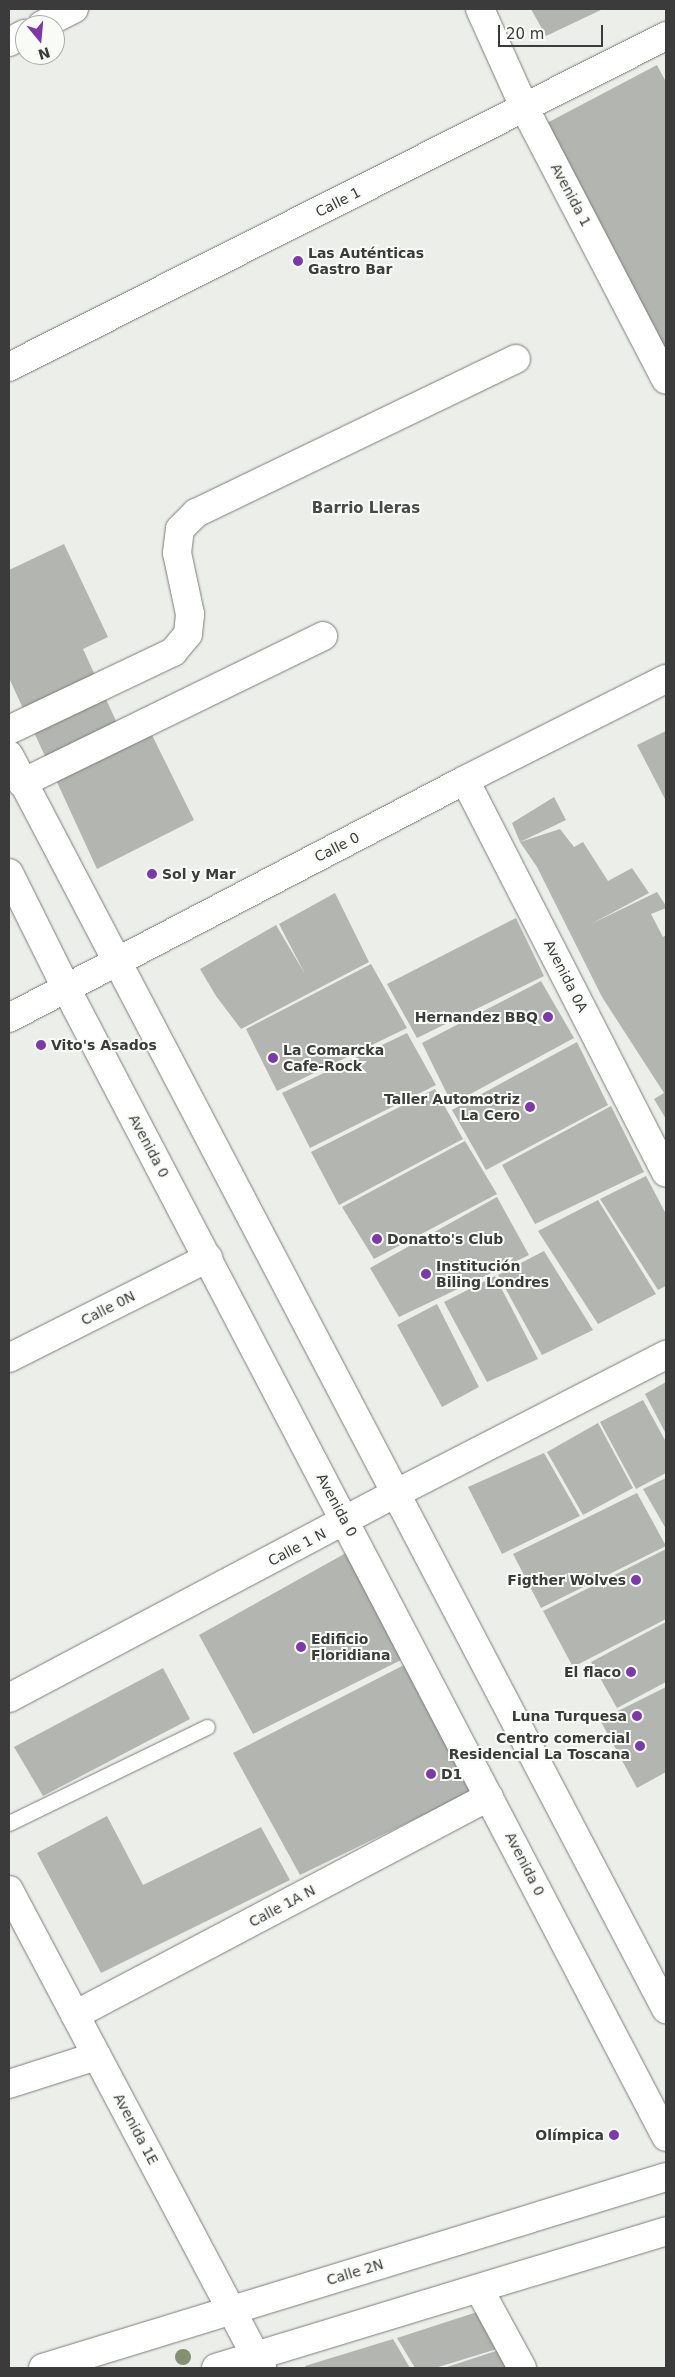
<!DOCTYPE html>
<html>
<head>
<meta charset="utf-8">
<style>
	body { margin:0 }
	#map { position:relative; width:675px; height:2377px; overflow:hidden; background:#eceeea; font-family:"DejaVu Sans",sans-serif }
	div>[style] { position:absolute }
	.building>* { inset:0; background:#b3b5b1 }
	.roads { filter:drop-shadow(0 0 1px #7b7d79) drop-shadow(0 0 1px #7b7d79) }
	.service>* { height:15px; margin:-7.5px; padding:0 7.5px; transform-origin:7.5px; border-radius:7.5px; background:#fff }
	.minor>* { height:28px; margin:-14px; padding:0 14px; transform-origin:14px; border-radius:14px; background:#fff }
	.tertiary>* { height:28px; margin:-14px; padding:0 14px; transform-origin:14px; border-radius:14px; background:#fff }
	.trees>* { width:16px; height:16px; margin:-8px; border-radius:50%; background:#849070 }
	.dots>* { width:14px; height:14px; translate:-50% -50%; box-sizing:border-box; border:2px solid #f9fbf7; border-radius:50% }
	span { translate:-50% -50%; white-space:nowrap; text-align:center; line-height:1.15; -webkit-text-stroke:4px #f9fbf7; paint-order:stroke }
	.street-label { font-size:14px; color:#3a3b3a }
	.poi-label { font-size:14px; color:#3a3b3a; font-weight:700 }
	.left { translate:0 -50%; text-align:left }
	.right { translate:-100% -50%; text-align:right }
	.neighbourhood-label { font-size:15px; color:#484946; font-weight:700 }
	.frame { position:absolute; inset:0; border:10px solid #3a3b3a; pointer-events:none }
	.north { position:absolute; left:15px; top:15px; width:50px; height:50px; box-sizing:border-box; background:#f9fbf7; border:1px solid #adaeab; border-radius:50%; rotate:163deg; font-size:14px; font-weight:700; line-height:20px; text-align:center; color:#3a3b3a }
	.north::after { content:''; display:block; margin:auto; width:18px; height:22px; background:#7d38ab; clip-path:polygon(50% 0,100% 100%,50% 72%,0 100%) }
	.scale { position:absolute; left:498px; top:25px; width:105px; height:22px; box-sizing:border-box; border:2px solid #3a3b3a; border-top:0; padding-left:6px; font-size:15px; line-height:18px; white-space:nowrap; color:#3a3b3a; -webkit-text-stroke:4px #f9fbf7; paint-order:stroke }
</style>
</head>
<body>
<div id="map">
	<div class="building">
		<div style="clip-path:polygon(531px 9px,603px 9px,546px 36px)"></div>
		<div style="clip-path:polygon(657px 65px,666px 82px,666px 365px,545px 124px)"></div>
		<div style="clip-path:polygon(64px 544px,108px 637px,83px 649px,128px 747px,152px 735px,194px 820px,97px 869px,9px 678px,9px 570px)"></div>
		<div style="clip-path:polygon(666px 731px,666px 801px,637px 745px)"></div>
		<div style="clip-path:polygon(554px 797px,566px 820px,520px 842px,512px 823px)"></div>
		<div style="clip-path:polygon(560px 829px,574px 847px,583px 842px,608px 881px,632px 868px,649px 893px,591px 924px,657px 892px,666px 906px,666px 908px,651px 914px,663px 937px,666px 935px,666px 1119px,654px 1099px,664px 1093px,602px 997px,537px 867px,520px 842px)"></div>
		<div style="clip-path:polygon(335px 893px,369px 962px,241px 1029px,216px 996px,200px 969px,276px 925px,305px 974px,279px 924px)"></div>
		<div style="clip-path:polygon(516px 918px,544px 976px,417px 1038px,387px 984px)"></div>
		<div style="clip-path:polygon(371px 964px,407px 1028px,277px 1091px,246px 1029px)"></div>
		<div style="clip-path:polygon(541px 981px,574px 1038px,452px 1104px,422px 1043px)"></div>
		<div style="clip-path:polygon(407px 1033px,436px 1085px,310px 1148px,282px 1093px)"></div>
		<div style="clip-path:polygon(577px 1042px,608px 1105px,486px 1170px,452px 1110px)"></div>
		<div style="clip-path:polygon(435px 1089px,463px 1139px,339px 1205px,311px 1152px)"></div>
		<div style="clip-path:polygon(611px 1106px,644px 1172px,535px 1224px,502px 1165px)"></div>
		<div style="clip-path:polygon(465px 1141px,497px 1194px,374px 1259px,342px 1207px)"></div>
		<div style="clip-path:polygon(646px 1176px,666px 1214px,666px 1286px,658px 1290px,600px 1199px)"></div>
		<div style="clip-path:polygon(497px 1197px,529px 1255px,399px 1317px,370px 1268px)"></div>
		<div style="clip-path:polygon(598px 1200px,656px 1294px,598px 1324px,538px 1231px)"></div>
		<div style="clip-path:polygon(544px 1251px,593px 1330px,542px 1355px,498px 1275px)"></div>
		<div style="clip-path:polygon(495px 1276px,538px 1359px,487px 1382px,444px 1302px)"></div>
		<div style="clip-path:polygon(437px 1304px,479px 1387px,442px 1407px,397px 1325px)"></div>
		<div style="clip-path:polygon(666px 1382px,666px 1434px,645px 1394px)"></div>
		<div style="clip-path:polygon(643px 1400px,666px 1442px,666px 1473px,636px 1489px,600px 1422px)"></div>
		<div style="clip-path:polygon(598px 1423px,633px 1488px,583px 1515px,547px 1452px)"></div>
		<div style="clip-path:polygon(544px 1453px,580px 1516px,502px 1554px,468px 1487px)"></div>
		<div style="clip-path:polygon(666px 1478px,666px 1529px,643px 1489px)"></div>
		<div style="clip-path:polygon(637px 1493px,666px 1546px,541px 1608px,513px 1554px)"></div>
		<div style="clip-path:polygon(666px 1549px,666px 1619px,573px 1667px,543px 1611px)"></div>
		<div style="clip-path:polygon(346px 1553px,403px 1659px,253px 1734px,199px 1635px)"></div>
		<div style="clip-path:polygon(666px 1622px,666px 1682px,617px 1708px,591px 1662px)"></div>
		<div style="clip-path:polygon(404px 1665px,473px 1791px,300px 1875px,233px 1753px)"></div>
		<div style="clip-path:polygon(163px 1668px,190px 1719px,43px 1796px,14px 1747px)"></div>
		<div style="clip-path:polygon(666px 1687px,666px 1772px,637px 1788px,600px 1720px)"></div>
		<div style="clip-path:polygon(107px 1816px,143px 1885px,261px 1827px,290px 1880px,101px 1973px,37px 1853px)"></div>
		<div style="clip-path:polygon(477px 2312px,497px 2349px,435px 2368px,415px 2368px,397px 2338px)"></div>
		<div style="clip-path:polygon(393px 2339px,410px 2368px,306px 2368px,305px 2366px)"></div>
		<div style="clip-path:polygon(499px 2350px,509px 2368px,444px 2368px)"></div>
	</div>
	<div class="roads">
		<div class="service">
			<div style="left:9px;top:1823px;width:220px;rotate:-25.9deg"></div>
		</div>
		<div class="minor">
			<div style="left:480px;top:9px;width:110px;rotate:65.8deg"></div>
			<div style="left:525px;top:109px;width:305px;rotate:62.5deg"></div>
			<div style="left:42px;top:25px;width:36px;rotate:-27deg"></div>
			<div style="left:9px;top:42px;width:18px;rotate:-27deg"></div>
			<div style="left:9px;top:367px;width:736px;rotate:-26.74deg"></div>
			<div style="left:9px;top:730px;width:182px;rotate:-25.4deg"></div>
			<div style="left:173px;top:652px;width:23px;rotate:-50deg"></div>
			<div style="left:188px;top:634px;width:20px;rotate:-84deg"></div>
			<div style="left:190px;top:614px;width:62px;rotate:-102deg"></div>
			<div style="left:177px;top:553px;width:24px;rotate:-83deg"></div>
			<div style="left:180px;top:529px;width:23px;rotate:-45deg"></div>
			<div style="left:196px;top:513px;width:355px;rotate:-25.7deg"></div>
			<div style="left:465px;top:780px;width:441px;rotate:62.9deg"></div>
			<div style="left:22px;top:783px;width:335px;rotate:-26deg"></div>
			<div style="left:9px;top:1018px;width:514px;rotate:-27.56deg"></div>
			<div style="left:465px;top:780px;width:225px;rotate:-26.7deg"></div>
			<div style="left:9px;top:1358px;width:223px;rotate:-26.7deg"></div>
			<div style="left:9px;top:1698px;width:437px;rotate:-27.9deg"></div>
			<div style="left:395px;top:1494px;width:305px;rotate:-27.2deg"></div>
			<div style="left:9px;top:1890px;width:541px;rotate:62.11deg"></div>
			<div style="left:75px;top:2015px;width:468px;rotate:-27.8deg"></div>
			<div style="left:9px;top:2084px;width:92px;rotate:-17.7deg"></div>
			<div style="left:479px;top:2289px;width:90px;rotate:61.4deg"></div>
		</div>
		<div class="tertiary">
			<div style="left:9px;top:755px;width:1416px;rotate:62.35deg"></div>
			<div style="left:9px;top:873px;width:131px;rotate:63.6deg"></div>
			<div style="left:67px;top:990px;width:1294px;rotate:62.42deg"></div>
			<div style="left:43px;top:2368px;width:652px;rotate:-17.04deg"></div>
			<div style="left:216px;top:2368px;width:470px;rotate:-16.9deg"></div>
		</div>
	</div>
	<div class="trees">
		<div style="left:183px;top:2357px"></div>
	</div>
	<div class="dots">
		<div style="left:298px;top:261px;background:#7d38ab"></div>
		<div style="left:152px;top:874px;background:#7d38ab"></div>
		<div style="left:548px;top:1017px;background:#7d38ab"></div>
		<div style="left:41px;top:1045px;background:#7d38ab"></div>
		<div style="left:273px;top:1058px;background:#7d38ab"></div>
		<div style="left:530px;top:1107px;background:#7d38ab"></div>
		<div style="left:377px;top:1239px;background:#7d38ab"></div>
		<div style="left:426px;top:1274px;background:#7d38ab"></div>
		<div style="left:636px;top:1580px;background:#7d38ab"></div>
		<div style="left:301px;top:1647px;background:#7d38ab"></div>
		<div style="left:631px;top:1672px;background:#7d38ab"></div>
		<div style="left:637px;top:1716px;background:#7d38ab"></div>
		<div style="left:640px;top:1746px;background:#7d38ab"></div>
		<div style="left:431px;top:1774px;background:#7d38ab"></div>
		<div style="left:614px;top:2135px;background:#7d38ab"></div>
	</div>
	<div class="street-label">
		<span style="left:571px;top:195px;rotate:62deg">Avenida 1</span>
		<span style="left:338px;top:202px;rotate:-27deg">Calle 1</span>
		<span style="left:337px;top:847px;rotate:-27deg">Calle 0</span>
		<span style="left:566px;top:976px;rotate:63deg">Avenida 0A</span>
		<span style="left:149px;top:1146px;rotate:62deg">Avenida 0</span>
		<span style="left:108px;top:1308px;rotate:-27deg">Calle 0N</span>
		<span style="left:337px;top:1505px;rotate:62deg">Avenida 0</span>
		<span style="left:297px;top:1547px;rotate:-28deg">Calle 1 N</span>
		<span style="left:525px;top:1864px;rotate:63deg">Avenida 0</span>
		<span style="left:282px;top:1906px;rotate:-28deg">Calle 1A N</span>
		<span style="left:136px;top:2129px;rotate:62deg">Avenida 1E</span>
		<span style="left:355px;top:2272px;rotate:-17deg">Calle 2N</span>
	</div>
	<div class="poi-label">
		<span class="left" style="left:308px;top:261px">Las Auténticas<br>Gastro Bar</span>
		<span class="left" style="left:162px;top:874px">Sol y Mar</span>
		<span class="right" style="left:538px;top:1017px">Hernandez BBQ</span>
		<span class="left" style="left:51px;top:1045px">Vito's Asados</span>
		<span class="left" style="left:283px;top:1058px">La Comarcka<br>Cafe-Rock</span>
		<span class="right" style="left:520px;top:1107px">Taller Automotriz<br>La Cero</span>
		<span class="left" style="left:387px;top:1239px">Donatto's Club</span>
		<span class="left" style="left:436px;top:1274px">Institución<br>Biling Londres</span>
		<span class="right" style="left:626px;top:1580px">Figther Wolves</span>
		<span class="left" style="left:311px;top:1647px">Edificio<br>Floridiana</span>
		<span class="right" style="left:621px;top:1672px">El flaco</span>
		<span class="right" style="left:627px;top:1716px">Luna Turquesa</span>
		<span class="right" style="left:630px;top:1746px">Centro comercial<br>Residencial La Toscana</span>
		<span class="left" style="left:441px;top:1774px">D1</span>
		<span class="right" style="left:604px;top:2135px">Olímpica</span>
	</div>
	<div class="neighbourhood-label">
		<span style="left:366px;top:509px">Barrio Lleras</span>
	</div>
	<div class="frame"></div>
	<div class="north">N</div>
	<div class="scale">20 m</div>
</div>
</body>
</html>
